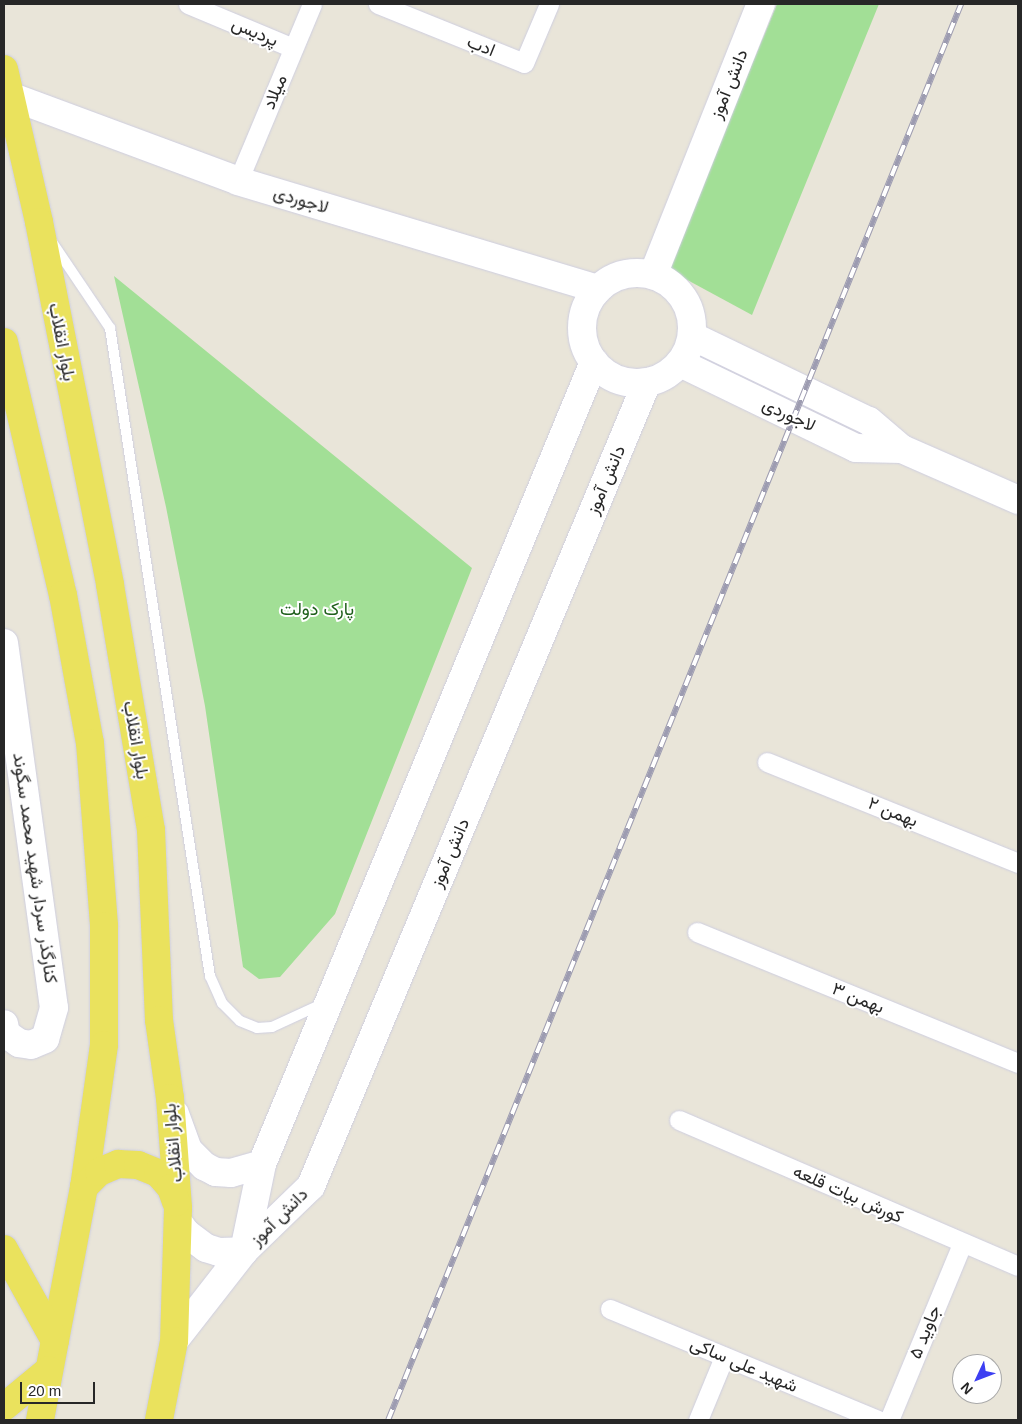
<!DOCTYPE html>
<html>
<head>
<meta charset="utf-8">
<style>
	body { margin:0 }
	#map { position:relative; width:1022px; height:1424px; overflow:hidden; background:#e9e5d9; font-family:Arial,Vazirmatn,sans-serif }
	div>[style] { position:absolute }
	.green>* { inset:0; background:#a2df96 }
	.roads { filter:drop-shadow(0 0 1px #cecee0) drop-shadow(0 0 1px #cecee0) }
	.lane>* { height:10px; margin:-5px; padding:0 5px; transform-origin:5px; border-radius:5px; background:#fff }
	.street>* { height:19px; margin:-9.5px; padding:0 9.5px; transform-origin:9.5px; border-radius:9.5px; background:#fff }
	.secondary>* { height:28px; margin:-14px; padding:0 14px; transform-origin:14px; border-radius:14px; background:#fff }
	.secondary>.ring { margin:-14px; padding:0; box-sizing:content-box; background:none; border:28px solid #fff; border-radius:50% }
	.primary>* { height:28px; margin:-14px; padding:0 14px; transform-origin:14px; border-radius:14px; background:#eae25d }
	.rail>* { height:5.5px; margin-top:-2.75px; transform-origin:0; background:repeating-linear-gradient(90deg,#fff 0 11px,#9d9cb1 0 22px); box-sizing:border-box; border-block:1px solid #9d9cb1 }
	span { translate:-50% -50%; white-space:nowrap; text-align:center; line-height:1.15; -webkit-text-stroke:4px #fff; paint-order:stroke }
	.street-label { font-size:18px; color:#272727 }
	.park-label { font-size:18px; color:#1e5f1b }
	.frame { position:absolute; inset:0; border:5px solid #272727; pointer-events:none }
	.north { position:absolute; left:952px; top:1354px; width:50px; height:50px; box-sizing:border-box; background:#fff; border:1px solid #a9a9a9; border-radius:50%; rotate:227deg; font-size:14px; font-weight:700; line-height:20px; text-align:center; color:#272727 }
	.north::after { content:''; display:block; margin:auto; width:18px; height:22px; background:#3d3ff2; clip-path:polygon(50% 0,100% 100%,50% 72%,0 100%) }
	.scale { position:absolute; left:20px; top:1382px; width:75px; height:22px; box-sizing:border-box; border:2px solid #272727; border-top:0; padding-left:6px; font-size:15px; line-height:18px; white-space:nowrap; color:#272727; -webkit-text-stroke:4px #fff; paint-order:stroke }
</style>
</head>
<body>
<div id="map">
	<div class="green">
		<div style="clip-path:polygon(777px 4px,879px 4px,752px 315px,667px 269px)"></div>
		<div style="clip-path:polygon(114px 276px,472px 568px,335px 914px,280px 977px,259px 979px,243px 967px,205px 706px,166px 507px)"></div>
	</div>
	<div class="roads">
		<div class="lane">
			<div style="left:52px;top:242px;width:104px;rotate:56deg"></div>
			<div style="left:110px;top:328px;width:656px;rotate:81.23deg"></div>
			<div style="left:210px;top:976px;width:30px;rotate:66deg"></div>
			<div style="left:222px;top:1003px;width:25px;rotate:45deg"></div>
			<div style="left:240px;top:1021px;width:18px;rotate:22deg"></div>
			<div style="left:257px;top:1028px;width:15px;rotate:-4deg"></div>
			<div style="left:272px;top:1027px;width:55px;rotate:-24.7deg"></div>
		</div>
		<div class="street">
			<div style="left:188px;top:4px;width:114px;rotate:22.7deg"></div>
			<div style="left:378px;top:4px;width:157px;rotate:22deg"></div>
			<div style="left:524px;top:63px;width:64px;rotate:-67deg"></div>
			<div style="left:238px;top:181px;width:192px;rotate:-67.3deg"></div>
			<div style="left:767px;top:762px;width:271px;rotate:21.9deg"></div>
			<div style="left:697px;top:932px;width:347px;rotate:22.2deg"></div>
			<div style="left:679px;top:1120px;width:369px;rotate:23.3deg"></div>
			<div style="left:610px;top:1309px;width:290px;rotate:22.5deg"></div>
			<div style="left:698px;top:1420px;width:68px;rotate:-67.6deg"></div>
			<div style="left:889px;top:1420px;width:191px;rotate:-67.5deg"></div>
		</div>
		<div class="secondary">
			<div style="left:10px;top:96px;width:243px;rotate:20.4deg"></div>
			<div style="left:238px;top:181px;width:376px;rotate:16.7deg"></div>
			<div class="ring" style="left:582px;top:273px;width:82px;height:82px"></div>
			<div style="left:653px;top:275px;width:292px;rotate:-68.3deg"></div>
			<div style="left:692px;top:336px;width:196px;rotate:25.7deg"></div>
			<div style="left:869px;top:421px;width:43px;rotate:40.3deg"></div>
			<div style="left:902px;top:449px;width:127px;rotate:23.7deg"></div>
			<div style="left:594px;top:362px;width:868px;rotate:112.49deg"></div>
			<div style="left:262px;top:1164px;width:89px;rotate:101.7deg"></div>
			<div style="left:244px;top:1251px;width:93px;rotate:-44.1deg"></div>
			<div style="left:311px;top:1186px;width:871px;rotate:-67.32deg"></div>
			<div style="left:680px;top:363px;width:195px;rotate:25.8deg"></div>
			<div style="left:856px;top:448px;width:46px;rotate:1.2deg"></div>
			<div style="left:4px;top:643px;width:368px;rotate:82.2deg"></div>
			<div style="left:54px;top:1008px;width:32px;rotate:106deg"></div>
			<div style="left:45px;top:1039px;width:15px;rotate:157deg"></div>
			<div style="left:31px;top:1045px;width:12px;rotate:-171deg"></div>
			<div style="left:19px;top:1043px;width:16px;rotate:-145deg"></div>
			<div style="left:6px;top:1034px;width:10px;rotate:-101deg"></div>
			<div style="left:175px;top:1114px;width:38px;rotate:70deg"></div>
			<div style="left:188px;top:1150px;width:23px;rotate:45deg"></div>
			<div style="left:204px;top:1166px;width:13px;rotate:27deg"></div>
			<div style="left:216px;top:1172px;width:15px;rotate:4deg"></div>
			<div style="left:231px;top:1173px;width:32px;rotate:-16deg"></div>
			<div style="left:178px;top:1222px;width:14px;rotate:54deg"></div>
			<div style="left:186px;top:1233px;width:25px;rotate:37deg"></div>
			<div style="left:206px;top:1248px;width:14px;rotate:17deg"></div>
			<div style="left:219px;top:1252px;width:25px;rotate:-2deg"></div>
			<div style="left:174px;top:1341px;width:114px;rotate:-52.1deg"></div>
		</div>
		<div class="primary">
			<div style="left:4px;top:69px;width:157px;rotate:77.1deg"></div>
			<div style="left:39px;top:222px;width:370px;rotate:78.9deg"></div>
			<div style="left:110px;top:585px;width:248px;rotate:80.5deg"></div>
			<div style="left:151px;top:830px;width:190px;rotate:87.6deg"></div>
			<div style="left:159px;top:1020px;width:79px;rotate:82deg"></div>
			<div style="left:170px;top:1098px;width:110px;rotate:85.8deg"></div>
			<div style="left:178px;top:1208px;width:133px;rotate:91.7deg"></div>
			<div style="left:174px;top:1341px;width:80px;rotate:100.8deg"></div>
			<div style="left:4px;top:342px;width:260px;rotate:76.9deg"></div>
			<div style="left:63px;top:595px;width:150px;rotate:79.7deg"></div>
			<div style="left:90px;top:743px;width:184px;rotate:85.6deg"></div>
			<div style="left:104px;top:926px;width:119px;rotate:90deg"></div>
			<div style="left:104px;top:1045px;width:143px;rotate:98deg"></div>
			<div style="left:84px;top:1187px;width:237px;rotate:100.7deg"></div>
			<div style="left:84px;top:1187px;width:21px;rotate:-45deg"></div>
			<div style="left:99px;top:1172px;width:21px;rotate:-23deg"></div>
			<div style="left:118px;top:1164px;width:20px;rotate:3deg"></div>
			<div style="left:138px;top:1165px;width:22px;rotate:22deg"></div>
			<div style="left:158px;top:1173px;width:20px;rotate:49deg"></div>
			<div style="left:171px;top:1188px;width:15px;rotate:70deg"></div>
			<div style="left:4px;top:1249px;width:105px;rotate:61deg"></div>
			<div style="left:4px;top:1407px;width:58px;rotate:-39.4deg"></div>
		</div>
	</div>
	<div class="rail">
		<div style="left:388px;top:1420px;width:1528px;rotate:-67.97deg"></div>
	</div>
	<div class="street-label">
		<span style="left:255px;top:32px;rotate:23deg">پردیس</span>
		<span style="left:481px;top:46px;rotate:22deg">ادب</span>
		<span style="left:729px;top:84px;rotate:-68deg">دانش آموز</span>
		<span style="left:275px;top:92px;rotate:-67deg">میلاد</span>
		<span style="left:301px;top:200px;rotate:17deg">لاجوردی</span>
		<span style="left:62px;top:342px;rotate:79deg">بلوار انقلاب</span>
		<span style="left:789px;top:415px;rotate:25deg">لاجوردی</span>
		<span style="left:606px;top:480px;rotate:-67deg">دانش آموز</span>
		<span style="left:136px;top:740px;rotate:80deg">بلوار انقلاب</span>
		<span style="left:893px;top:812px;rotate:22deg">بهمن ۲</span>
		<span style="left:450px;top:853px;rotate:-67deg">دانش آموز</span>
		<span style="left:35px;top:868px;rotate:82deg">کنارگذر سردار شهید محمد سگوند</span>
		<span style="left:858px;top:998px;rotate:22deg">بهمن ۳</span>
		<span style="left:173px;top:1143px;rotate:-95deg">بلوار انقلاب</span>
		<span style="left:848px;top:1194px;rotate:24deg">کورش بیات قلعه</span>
		<span style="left:279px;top:1217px;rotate:-45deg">دانش آموز</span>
		<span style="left:925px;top:1332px;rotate:-68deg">جاوید ۵</span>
		<span style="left:744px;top:1365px;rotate:23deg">شهید علی ساکی</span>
	</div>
	<div class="park-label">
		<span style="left:317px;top:609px">پارک دولت</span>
	</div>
	<div class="frame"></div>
	<div class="north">N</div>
	<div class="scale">20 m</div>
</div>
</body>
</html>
